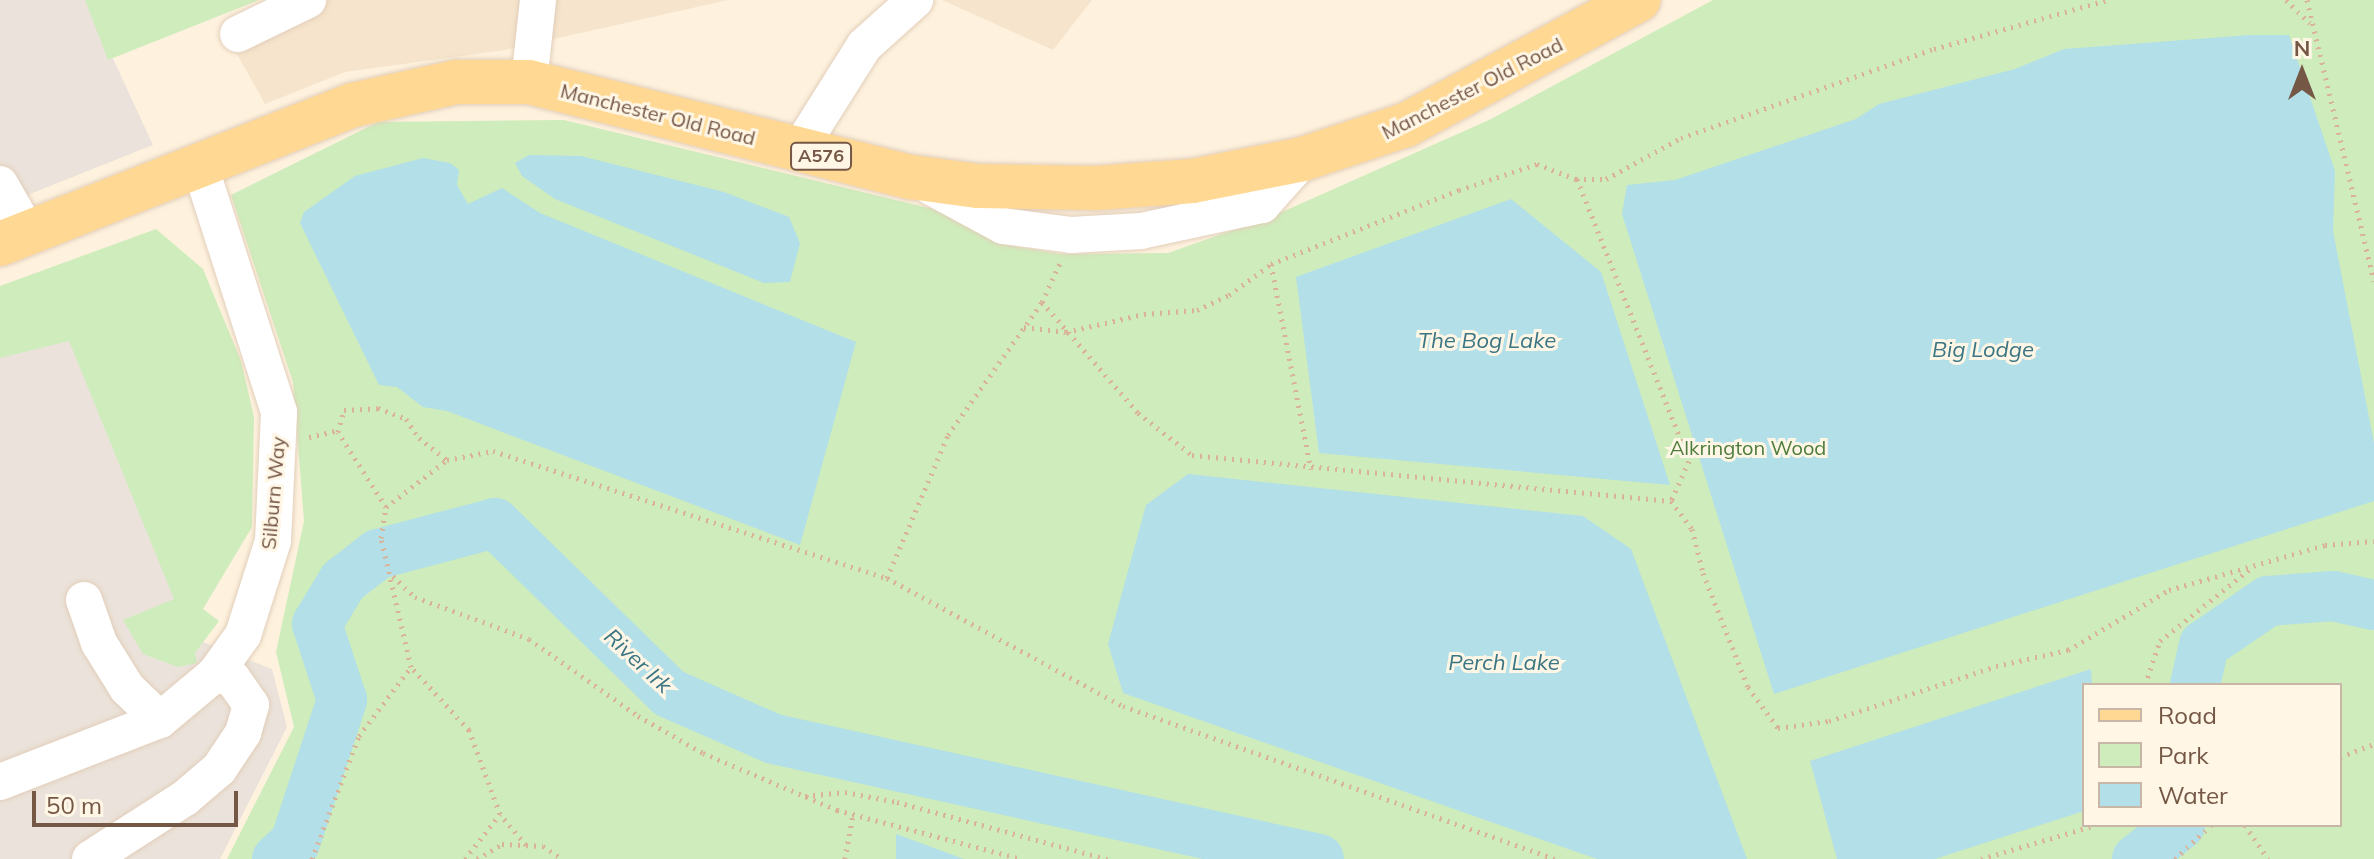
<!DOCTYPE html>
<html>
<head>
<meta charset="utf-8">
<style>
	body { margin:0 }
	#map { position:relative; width:2374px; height:859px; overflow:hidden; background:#fef2de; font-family:Mulish,sans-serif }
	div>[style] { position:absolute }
	.residential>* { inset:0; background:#f6e4cc }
	.industrial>* { inset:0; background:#ebe3db }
	.green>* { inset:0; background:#cfecbc }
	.water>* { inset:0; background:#b2dfe8 }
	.river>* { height:50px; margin:-25px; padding:0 25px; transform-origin:25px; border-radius:25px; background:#b2dfe8 }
	.path>* { height:5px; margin-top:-2.5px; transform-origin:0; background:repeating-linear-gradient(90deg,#dab397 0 2px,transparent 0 8px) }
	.roads { filter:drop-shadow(0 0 2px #e2ceba) drop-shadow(0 0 2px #e2ceba) }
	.minor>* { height:36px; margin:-18px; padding:0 18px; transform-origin:18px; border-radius:18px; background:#fff }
	.major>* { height:44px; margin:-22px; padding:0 22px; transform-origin:22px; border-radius:22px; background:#ffd994 }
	span { translate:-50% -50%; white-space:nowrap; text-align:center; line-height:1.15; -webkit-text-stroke:6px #fff6e6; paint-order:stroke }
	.shield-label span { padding:2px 6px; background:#fff6e6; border:2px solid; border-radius:6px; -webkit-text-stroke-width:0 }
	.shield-label { font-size:18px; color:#755745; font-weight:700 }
	.street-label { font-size:20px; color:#755745 }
	.park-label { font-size:20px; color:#4d7d3c }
	.water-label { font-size:22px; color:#3b7684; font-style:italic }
	.legend { position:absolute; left:2082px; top:683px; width:260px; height:144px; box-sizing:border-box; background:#fff6e6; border:2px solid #c8b6a6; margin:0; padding:10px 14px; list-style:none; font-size:24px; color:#755745 }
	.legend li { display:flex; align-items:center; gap:16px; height:40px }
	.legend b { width:40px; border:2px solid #c8b6a6 }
	.north { position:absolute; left:2262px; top:32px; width:80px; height:80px; -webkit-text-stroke:6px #fff6e6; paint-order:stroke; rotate:0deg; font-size:22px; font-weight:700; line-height:32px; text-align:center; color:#755745 }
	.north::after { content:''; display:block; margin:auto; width:28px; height:36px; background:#755745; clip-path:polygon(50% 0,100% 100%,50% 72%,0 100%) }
	.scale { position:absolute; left:32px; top:791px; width:206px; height:36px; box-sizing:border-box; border:4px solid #755745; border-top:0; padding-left:10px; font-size:24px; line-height:28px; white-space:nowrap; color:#755745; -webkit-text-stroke:6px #fff6e6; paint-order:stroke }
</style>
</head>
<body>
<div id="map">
	<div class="residential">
		<div style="clip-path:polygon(284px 0,728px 0,505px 50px,345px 72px,265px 104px,223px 29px)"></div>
		<div style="clip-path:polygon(942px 0,1092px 0,1053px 50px)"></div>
	</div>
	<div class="industrial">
		<div style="clip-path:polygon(0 0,86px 0,153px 145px,0 206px)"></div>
		<div style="clip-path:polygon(48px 272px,198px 640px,272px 669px,287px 727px,220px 859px,0 859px,0 291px)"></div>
	</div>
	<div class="green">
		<div style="clip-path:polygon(85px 0,259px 0,108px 60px)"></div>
		<div style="clip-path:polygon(evenodd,1713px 0,2374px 0,2374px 859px,227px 859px,294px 727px,276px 652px,304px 521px,293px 382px,231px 195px,378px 122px,564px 120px,933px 209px,1001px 244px,1062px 254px,1168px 253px,1273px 216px,1489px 120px,1713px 0,2084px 685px,2340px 685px,2340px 825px,2084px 825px,2084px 685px)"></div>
		<div style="clip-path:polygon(156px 229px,203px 269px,241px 361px,254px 417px,252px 527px,203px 609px,219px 621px,195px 653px,197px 663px,178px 667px,143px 654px,123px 620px,174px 599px,69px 341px,0 358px,0 286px)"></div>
	</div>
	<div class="water">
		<div style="clip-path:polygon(2250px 35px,2289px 35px,2335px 171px,2333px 231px,2374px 443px,2374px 501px,1774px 694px,1622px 214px,1627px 185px,1675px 180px,1856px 119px,1879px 104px,2015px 69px,2064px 49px)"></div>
		<div style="clip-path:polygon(529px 155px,581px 156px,724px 192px,789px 217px,800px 243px,790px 282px,764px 283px,555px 199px,522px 176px,515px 163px)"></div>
		<div style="clip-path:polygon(423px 158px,450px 163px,459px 170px,457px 185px,468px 204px,502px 188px,540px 213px,856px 342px,800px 545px,447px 411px,423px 407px,397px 387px,379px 385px,300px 223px,304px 212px,355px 176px)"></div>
		<div style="clip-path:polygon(1511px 199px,1601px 272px,1670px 485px,1319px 453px,1296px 277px)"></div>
		<div style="clip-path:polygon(1188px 474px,1583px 516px,1631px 549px,1747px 859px,1597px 859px,1123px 693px,1108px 644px,1146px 505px)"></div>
		<div style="clip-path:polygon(2091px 669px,2092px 685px,2084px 685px,2084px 811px,1935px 859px,1837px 859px,1810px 761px)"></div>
		<div style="clip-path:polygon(896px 834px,964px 859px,896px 859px)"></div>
	</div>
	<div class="river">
		<div style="left:2195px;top:685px;width:41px;rotate:-77.3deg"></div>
		<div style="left:2204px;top:645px;width:78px;rotate:-34.5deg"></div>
		<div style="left:2268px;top:601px;width:65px;rotate:-4.4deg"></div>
		<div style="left:2333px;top:596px;width:42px;rotate:12.4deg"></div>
		<div style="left:277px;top:859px;width:24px;rotate:-42deg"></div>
		<div style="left:295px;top:843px;width:151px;rotate:-71.8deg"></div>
		<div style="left:342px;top:700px;width:80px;rotate:-108.2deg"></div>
		<div style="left:317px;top:624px;width:50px;rotate:-58.8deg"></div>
		<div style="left:343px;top:581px;width:44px;rotate:-37.6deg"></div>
		<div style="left:378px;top:554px;width:121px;rotate:-14.8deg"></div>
		<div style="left:495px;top:523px;width:243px;rotate:44.3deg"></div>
		<div style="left:669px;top:693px;width:115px;rotate:23.7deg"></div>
		<div style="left:774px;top:739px;width:558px;rotate:12.42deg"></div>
		<div style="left:2137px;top:859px;width:55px;rotate:-38.3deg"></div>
	</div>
	<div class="path">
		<div style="left:2286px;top:0;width:33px;rotate:44deg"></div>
		<div style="left:2307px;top:0;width:289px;rotate:76.6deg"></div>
		<div style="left:1577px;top:179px;width:303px;rotate:68.3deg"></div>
		<div style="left:1689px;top:461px;width:44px;rotate:114.2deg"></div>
		<div style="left:1271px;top:264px;width:209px;rotate:79deg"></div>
		<div style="left:1042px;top:302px;width:147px;rotate:49.1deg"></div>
		<div style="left:1138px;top:413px;width:68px;rotate:37.9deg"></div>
		<div style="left:1192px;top:455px;width:481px;rotate:5.5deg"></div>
		<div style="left:1671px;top:501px;width:35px;rotate:53deg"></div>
		<div style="left:1692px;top:529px;width:45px;rotate:76deg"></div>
		<div style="left:1703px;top:573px;width:123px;rotate:68.5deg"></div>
		<div style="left:1748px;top:687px;width:51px;rotate:53.8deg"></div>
		<div style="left:1778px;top:728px;width:51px;rotate:-7.8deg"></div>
		<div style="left:1829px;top:721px;width:176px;rotate:-18.2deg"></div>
		<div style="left:1996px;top:666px;width:74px;rotate:-12.5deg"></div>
		<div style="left:2068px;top:650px;width:117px;rotate:-30.7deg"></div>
		<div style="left:2169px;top:590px;width:162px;rotate:-16.1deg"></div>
		<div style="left:2325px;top:545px;width:49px;rotate:-4.7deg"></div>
		<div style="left:1024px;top:327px;width:42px;rotate:6.8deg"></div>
		<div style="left:1066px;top:332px;width:80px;rotate:-13deg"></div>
		<div style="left:1144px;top:314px;width:53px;rotate:-4.3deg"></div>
		<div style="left:1197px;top:310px;width:35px;rotate:-25deg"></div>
		<div style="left:1229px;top:295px;width:52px;rotate:-36.4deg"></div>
		<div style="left:1271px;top:264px;width:202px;rotate:-21.5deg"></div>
		<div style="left:1459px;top:190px;width:82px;rotate:-18.4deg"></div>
		<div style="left:1537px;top:164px;width:42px;rotate:21deg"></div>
		<div style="left:1576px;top:179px;width:30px"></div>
		<div style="left:1606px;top:179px;width:85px;rotate:-28.7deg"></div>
		<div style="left:1681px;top:138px;width:268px;rotate:-19.4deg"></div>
		<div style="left:1934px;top:49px;width:180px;rotate:-15.8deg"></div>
		<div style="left:309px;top:437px;width:31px;rotate:-13deg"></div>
		<div style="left:386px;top:507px;width:89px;rotate:-122.6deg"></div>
		<div style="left:338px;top:432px;width:23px;rotate:-75deg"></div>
		<div style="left:344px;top:410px;width:34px;rotate:-3deg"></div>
		<div style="left:378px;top:408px;width:30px;rotate:21deg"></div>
		<div style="left:406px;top:419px;width:23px;rotate:56deg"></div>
		<div style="left:419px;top:438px;width:36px;rotate:38deg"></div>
		<div style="left:393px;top:576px;width:30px;rotate:44deg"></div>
		<div style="left:415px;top:597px;width:121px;rotate:20.2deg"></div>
		<div style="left:529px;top:639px;width:133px;rotate:35.2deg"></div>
		<div style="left:638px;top:716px;width:75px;rotate:29.6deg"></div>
		<div style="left:703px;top:753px;width:146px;rotate:23deg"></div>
		<div style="left:837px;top:810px;width:190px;rotate:14.9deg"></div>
		<div style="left:887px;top:578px;width:268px;rotate:28.5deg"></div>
		<div style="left:1123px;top:706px;width:459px;rotate:19.5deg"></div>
		<div style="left:2145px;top:685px;width:46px;rotate:-71.2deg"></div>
		<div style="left:2160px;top:641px;width:117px;rotate:-38.7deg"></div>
		<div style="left:2340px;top:757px;width:36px;rotate:-21deg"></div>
		<div style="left:805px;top:796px;width:40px;rotate:-5.7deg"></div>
		<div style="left:845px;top:792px;width:53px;rotate:10.9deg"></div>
		<div style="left:897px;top:802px;width:218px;rotate:15.2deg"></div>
		<div style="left:2245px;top:825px;width:41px;rotate:55.9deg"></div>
		<div style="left:526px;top:845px;width:40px;rotate:-130deg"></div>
		<div style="left:500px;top:814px;width:90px;rotate:-110.3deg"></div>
		<div style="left:469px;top:730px;width:86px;rotate:-132.6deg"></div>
		<div style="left:411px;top:667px;width:132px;rotate:-103.1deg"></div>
		<div style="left:381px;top:538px;width:31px;rotate:-81deg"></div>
		<div style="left:386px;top:507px;width:77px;rotate:-37.6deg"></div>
		<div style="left:447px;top:460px;width:47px;rotate:-11.1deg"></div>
		<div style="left:493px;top:451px;width:414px;rotate:17.9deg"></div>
		<div style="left:887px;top:578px;width:155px;rotate:-66.9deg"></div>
		<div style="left:948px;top:435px;width:163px;rotate:-54.7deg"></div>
		<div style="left:1042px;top:302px;width:43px;rotate:-65.2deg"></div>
		<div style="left:312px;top:859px;width:132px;rotate:-69.1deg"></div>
		<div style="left:359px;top:736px;width:86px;rotate:-53deg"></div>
		<div style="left:465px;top:859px;width:57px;rotate:-52.1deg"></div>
		<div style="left:477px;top:859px;width:29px;rotate:-31deg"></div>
		<div style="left:502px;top:844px;width:41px;rotate:2.8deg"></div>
		<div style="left:543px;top:846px;width:23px;rotate:34deg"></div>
		<div style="left:845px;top:859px;width:46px;rotate:-79.9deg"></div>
		<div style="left:1981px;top:859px;width:120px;rotate:-16.5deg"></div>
		<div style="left:2175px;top:859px;width:50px;rotate:-43.4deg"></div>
	</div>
	<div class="roads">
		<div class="minor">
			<div style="left:238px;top:34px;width:78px;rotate:-25.9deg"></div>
			<div style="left:529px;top:82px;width:82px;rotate:-83.7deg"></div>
			<div style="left:798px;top:151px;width:124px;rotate:-57.8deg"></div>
			<div style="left:864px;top:46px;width:69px;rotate:-42deg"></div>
			<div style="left:0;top:184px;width:56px;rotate:60.3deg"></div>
			<div style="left:931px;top:187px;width:82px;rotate:28.4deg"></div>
			<div style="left:1003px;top:226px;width:69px;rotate:7.5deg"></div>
			<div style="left:1071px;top:235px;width:70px;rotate:-3.3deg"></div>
			<div style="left:1141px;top:231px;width:124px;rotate:-12.1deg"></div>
			<div style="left:1262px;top:205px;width:62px;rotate:-48.3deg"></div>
			<div style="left:84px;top:600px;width:46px;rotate:70.8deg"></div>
			<div style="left:99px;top:643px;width:53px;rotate:58.1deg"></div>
			<div style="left:127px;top:688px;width:46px;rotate:44.1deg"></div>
			<div style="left:0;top:782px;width:172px;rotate:-21.2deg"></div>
			<div style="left:160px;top:720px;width:72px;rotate:-39.9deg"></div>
			<div style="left:215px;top:674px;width:48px;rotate:-54.3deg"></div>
			<div style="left:243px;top:635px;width:99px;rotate:-72.3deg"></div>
			<div style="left:273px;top:541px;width:129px;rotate:-87.3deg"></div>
			<div style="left:279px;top:412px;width:262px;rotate:-107.8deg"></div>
			<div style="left:90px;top:859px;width:113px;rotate:-32.7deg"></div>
			<div style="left:185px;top:798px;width:45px;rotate:-40.5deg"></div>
			<div style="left:219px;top:769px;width:43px;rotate:-56.3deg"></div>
			<div style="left:243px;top:733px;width:29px;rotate:-74deg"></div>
			<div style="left:251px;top:705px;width:32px;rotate:-125deg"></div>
			<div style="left:233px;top:679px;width:19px;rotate:-164deg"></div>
		</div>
		<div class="major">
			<div style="left:0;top:244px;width:379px;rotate:-21.5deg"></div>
			<div style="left:353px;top:105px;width:107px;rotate:-12.5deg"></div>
			<div style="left:457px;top:82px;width:72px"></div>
			<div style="left:529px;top:82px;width:394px;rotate:14deg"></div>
			<div style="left:911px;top:177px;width:68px;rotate:7.7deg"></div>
			<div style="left:978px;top:186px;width:118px;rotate:1deg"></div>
			<div style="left:1096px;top:188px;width:97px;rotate:-4.1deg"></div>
			<div style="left:1193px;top:181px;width:112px;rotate:-11.3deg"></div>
			<div style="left:1303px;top:159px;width:108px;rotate:-18.3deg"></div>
			<div style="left:1406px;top:125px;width:264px;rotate:-28.3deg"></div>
		</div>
	</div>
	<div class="shield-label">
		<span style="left:821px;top:156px">A576</span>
	</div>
	<div class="street-label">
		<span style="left:1472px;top:88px;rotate:-27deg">Manchester Old Road</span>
		<span style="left:658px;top:114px;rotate:14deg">Manchester Old Road</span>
		<span style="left:273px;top:493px;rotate:-85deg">Silburn Way</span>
	</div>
	<div class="park-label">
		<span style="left:1748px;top:447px">Alkrington Wood</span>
	</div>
	<div class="water-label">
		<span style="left:1487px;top:341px">The Bog Lake</span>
		<span style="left:1983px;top:350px">Big Lodge</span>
		<span style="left:638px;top:661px;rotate:43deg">River Irk</span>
		<span style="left:1504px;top:663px">Perch Lake</span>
	</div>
	<ul class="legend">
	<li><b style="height:10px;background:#ffd994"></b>Road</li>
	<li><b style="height:22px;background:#cfecbc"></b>Park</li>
	<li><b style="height:22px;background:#b2dfe8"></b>Water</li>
	</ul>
	<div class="north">N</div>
	<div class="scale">50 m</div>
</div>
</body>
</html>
